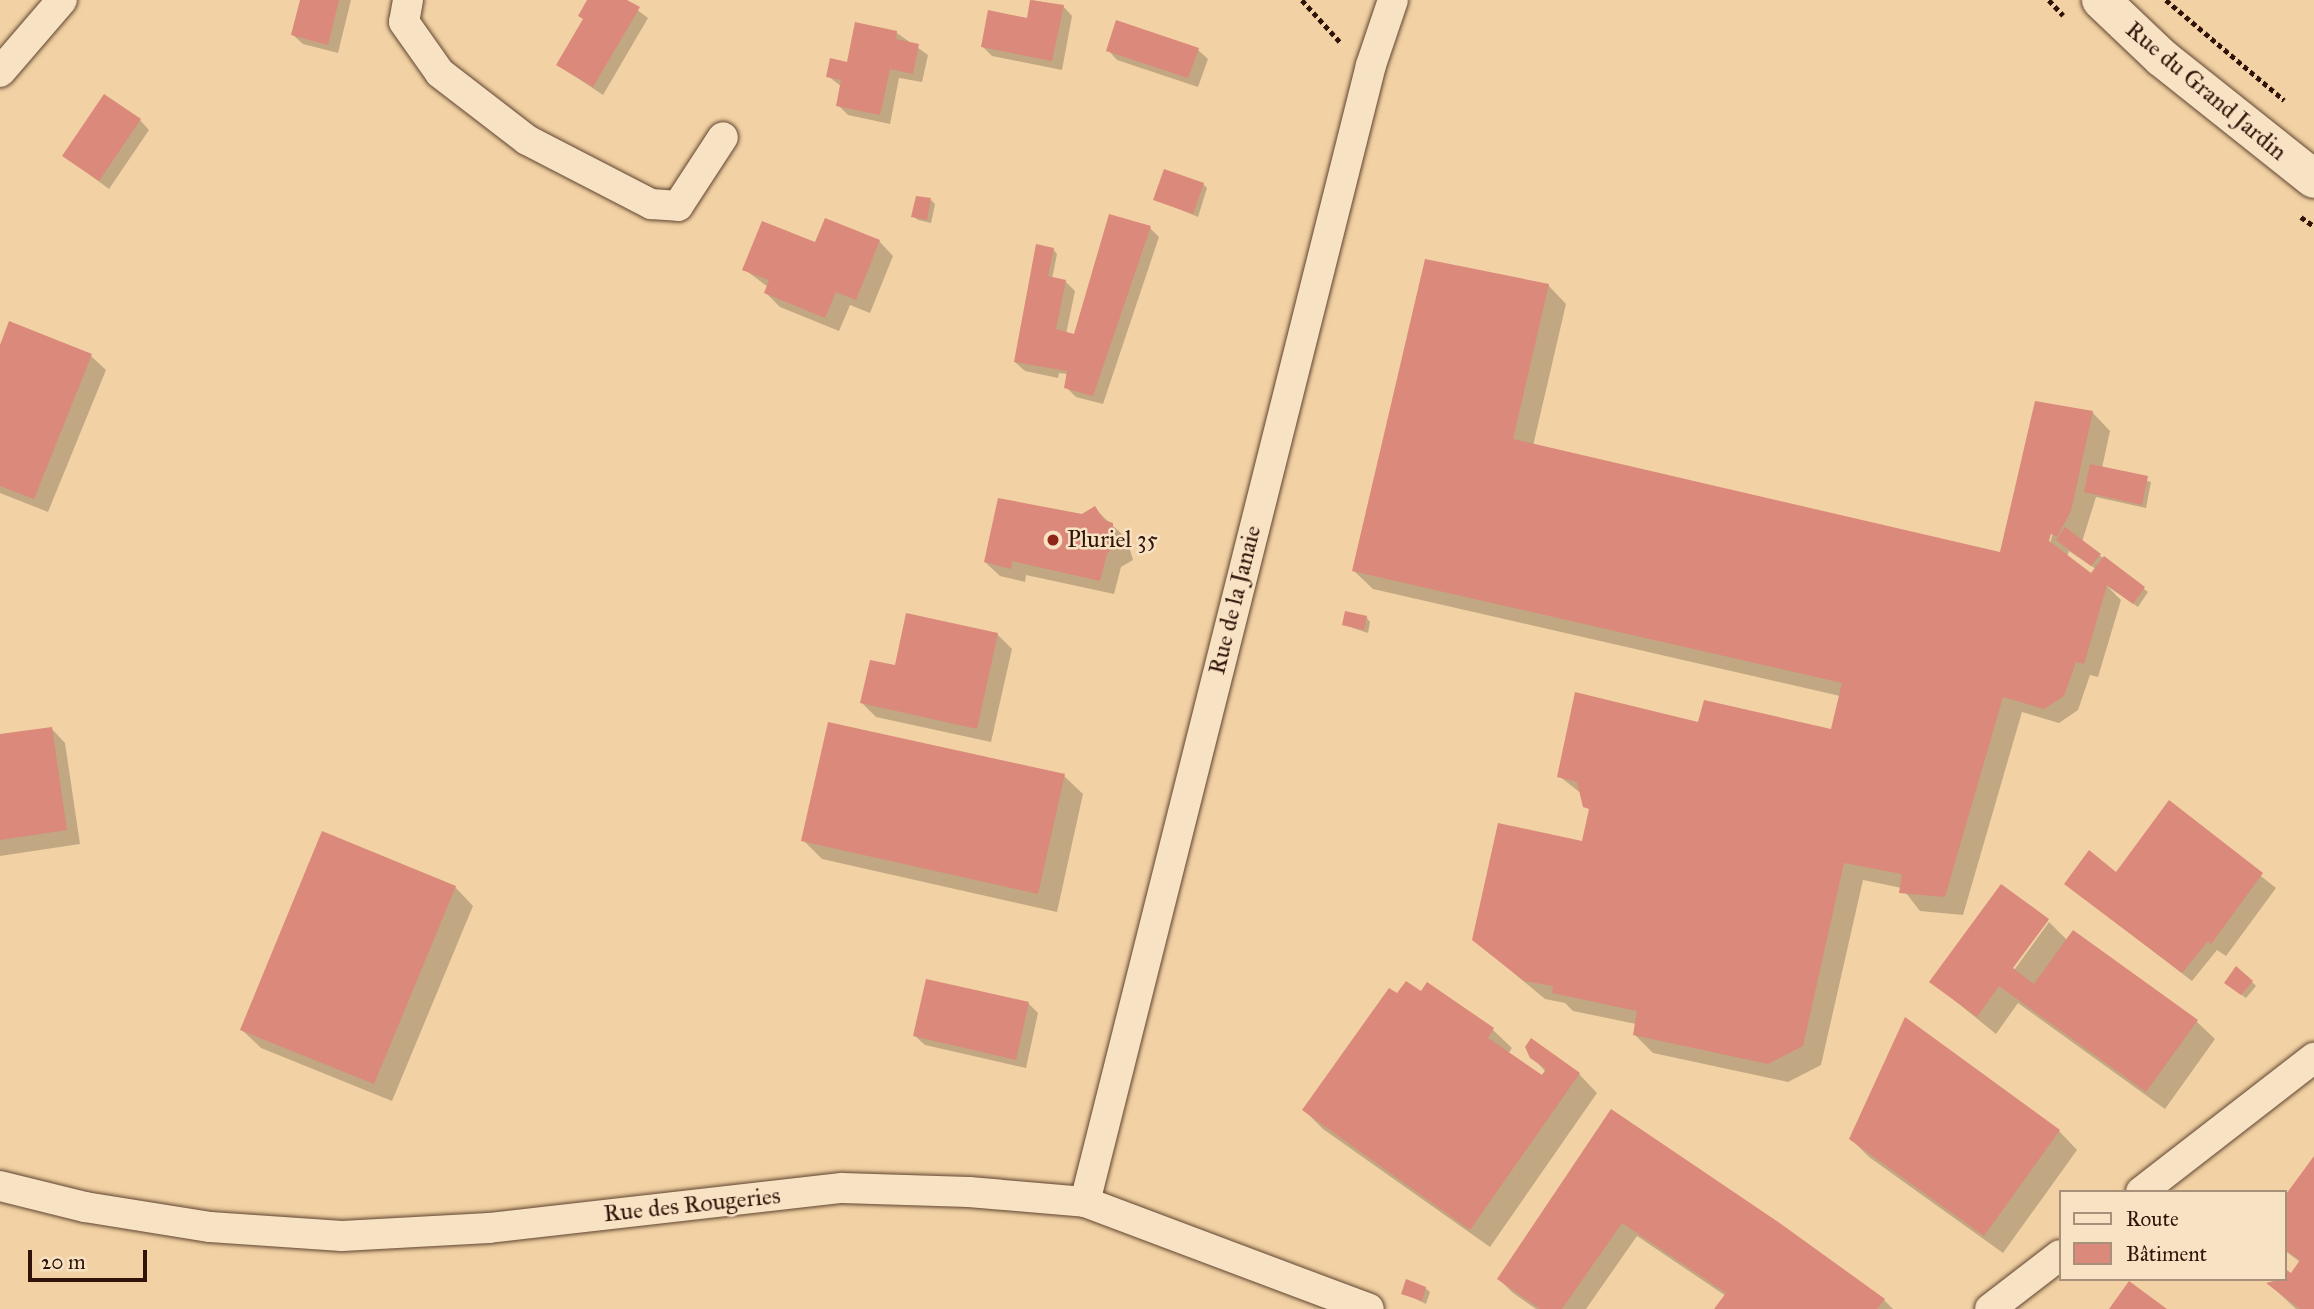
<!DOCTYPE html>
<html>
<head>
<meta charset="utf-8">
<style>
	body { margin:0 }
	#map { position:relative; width:2314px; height:1309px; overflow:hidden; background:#f2d2a4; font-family:"IM FELL Great Primer",serif }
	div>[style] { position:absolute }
	.shadow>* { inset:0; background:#0003 }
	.building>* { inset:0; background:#da897a }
	.path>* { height:4.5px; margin-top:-2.25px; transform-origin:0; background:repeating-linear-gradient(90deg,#301409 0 5px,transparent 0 8.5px) }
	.roads { filter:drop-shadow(0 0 2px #604430) drop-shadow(0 0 2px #604430) }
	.street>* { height:30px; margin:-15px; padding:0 15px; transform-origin:15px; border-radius:15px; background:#f7e2c4 }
	.secondary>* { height:38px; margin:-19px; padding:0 19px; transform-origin:19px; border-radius:19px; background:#f7e2c4 }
	.dots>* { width:19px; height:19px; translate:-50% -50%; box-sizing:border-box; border:4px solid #f7e2c4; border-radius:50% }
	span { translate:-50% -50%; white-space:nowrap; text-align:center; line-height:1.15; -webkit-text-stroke:5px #f7e2c4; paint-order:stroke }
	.street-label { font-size:24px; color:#301409 }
	.poi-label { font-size:24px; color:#301409 }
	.left { translate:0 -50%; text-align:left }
	.legend { position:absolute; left:2059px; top:1190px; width:228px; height:91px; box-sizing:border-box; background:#f7e2c4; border:2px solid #a79079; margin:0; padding:9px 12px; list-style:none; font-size:21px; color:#301409 }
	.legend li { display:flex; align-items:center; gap:14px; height:35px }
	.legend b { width:35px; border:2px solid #a79079 }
	.scale { position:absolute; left:28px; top:1250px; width:119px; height:32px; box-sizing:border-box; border:4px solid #301409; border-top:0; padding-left:9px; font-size:21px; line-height:24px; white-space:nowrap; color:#301409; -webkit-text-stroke:5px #f7e2c4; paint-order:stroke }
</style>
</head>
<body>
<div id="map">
	<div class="shadow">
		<div style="clip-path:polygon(302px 0,351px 0,338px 53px,303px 44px,293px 35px)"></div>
		<div style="clip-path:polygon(589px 0,624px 0,648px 18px,603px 95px,558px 65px,585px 20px)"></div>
		<div style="clip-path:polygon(1032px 0,1063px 6px,1072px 16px,1062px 70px,992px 56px,982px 46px,1029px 20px)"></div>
		<div style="clip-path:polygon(897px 33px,928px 55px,922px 82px,899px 78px,890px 124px,848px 115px,838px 105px,842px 87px,828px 76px)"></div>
		<div style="clip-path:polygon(1108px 50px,1198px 50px,1208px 59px,1198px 87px,1117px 60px)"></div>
		<div style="clip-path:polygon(140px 120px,149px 130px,109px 189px,64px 156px)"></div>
		<div style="clip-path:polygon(1203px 184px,1207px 188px,1198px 217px,1155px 199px)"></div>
		<div style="clip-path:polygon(931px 200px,935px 204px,931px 223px,918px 220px,913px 216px)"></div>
		<div style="clip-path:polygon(1110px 216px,1150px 228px,1159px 237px,1103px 404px,1076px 397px,1066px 387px,1068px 374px,1059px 373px,1058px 378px,1025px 371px,1015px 362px,1053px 249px,1057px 254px,1052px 279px,1065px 281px,1075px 291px,1066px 334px,1074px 336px)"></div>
		<div style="clip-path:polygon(879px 241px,893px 256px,870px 313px,850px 305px,839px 331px,780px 307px,766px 293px,768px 287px,744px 269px,816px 245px)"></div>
		<div style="clip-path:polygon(evenodd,1548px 285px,1566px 304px,1533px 446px,2001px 554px,2092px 412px,2110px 431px,2102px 468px,2151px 482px,2146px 508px,2096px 497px,2082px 542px,2148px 592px,2138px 607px,2107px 586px,2121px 600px,2098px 677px,2090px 675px,2078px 710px,2059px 723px,2022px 712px,1963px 915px,1920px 911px,1902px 888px,1863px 880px,1821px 1065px,1788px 1082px,1653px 1053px,1635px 1035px,1636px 1024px,1573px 1011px,1565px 1003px,1545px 999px,1474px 940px,1584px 843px,1590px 812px,1582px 794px,1559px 776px,1700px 724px,1833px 731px,1840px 696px,1373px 589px,1354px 571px,1548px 285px,2051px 525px,2055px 526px,2024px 631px,2051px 525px,1548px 285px,2069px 551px,2096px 569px,2092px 575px,2067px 557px,2069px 551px)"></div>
		<div style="clip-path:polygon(0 349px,91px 356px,106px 370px,48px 512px,0 493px)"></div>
		<div style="clip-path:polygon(1094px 508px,1127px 539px,1133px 560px,1121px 567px,1114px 594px,1026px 575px,1025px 582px,1000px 576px,985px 562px)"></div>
		<div style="clip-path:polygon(1366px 617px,1370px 622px,1368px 633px,1344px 625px)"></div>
		<div style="clip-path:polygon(998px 635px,1012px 649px,991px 742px,876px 717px,862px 703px,896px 668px)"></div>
		<div style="clip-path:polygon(51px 728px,65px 743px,80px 844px,0 856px,0 736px)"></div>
		<div style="clip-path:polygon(1064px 776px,1083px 794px,1057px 912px,822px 859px,803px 840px)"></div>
		<div style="clip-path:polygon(2169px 803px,2276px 888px,2226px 956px,2217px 950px,2192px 981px,2066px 884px,2117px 874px)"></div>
		<div style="clip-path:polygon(2001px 886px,2048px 921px,2007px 975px,2009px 977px,2049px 922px,2067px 940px,2196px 1021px,2215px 1039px,2165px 1109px,2018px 1003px,1996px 1034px,1932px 982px)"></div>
		<div style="clip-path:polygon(455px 887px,473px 906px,392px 1101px,261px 1048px,242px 1030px)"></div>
		<div style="clip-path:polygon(2252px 982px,2256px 986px,2246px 998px,2231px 987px)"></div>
		<div style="clip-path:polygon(1428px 984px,1493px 1030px,1512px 1048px,1508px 1054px,1543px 1077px,1546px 1072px,1532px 1057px,1579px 1074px,1597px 1093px,1490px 1247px,1323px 1129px,1304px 1110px,1397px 995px,1421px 994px)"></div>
		<div style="clip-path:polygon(1028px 1003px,1038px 1013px,1026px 1068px,925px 1045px,915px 1036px)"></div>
		<div style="clip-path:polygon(1612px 1111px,1884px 1300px,1893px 1309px,1716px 1309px,1726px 1296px,1637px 1236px,1586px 1309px,1536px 1309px,1513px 1293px,1499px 1279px)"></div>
		<div style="clip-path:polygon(2059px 1131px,2077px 1150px,2003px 1253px,1869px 1157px,1851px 1139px)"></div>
		<div style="clip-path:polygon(2314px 1159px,2314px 1309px,2296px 1309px,2268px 1283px,2292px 1275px,2300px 1262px,2284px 1250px,2284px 1200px)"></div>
		<div style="clip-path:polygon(1425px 1288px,1430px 1292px,1426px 1304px,1403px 1293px)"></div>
	</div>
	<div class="building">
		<div style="clip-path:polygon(300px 0,339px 0,328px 45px,291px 35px)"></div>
		<div style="clip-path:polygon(587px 0,627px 0,640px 7px,593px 87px,556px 65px,583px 19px,578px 16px)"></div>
		<div style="clip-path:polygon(1030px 0,1064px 5px,1052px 61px,981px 47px,988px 10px,1027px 18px)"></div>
		<div style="clip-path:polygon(1116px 20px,1199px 48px,1188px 78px,1106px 51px)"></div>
		<div style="clip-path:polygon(855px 22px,897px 31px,896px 39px,919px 44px,913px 74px,890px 69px,880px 115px,836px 106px,841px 80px,826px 77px,830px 58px,847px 62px)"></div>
		<div style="clip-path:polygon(104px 94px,141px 119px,99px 181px,62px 156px)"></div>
		<div style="clip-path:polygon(1164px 169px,1204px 183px,1193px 214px,1153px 200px)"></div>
		<div style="clip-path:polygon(916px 196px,931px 198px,927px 220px,911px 217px)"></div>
		<div style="clip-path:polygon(1109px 214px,1151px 226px,1093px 396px,1064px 388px,1067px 371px,1014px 362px,1036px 244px,1054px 248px,1048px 276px,1066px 280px,1056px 329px,1074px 334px)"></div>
		<div style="clip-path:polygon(825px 218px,880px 240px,856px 300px,836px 292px,825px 318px,764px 293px,769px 280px,742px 270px,762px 221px,815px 242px)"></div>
		<div style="clip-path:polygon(1425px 259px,1549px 284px,1513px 439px,2000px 552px,2035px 401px,2093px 411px,2071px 511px,2057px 537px,2051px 534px,2049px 541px,2091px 573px,2104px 556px,2145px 587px,2133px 604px,2107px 585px,2084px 664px,2076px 662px,2064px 696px,2044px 709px,2003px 697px,1945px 897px,1899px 893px,1902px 874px,1844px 863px,1803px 1046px,1768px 1064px,1633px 1035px,1637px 1011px,1552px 993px,1553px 986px,1524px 981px,1472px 940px,1498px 823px,1582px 841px,1589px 809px,1583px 807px,1577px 782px,1557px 777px,1575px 692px,1698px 722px,1704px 700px,1831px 729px,1842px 683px,1352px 571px)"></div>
		<div style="clip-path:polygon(9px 321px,92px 354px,34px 499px,0 486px,0 345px)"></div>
		<div style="clip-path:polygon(2090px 464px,2148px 476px,2142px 505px,2084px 492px)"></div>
		<div style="clip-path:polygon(998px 498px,1082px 514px,1095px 506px,1104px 520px,1113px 523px,1113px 534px,1120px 545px,1107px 553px,1100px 581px,1012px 561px,1011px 569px,984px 562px)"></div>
		<div style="clip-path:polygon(2065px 527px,2101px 554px,2091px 566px,2056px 540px)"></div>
		<div style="clip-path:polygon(1345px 611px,1367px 616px,1364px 630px,1342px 625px)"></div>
		<div style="clip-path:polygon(906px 613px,998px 633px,977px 729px,860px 703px,870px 660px,895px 665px)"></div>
		<div style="clip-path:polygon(828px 722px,1065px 774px,1038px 894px,801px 841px)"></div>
		<div style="clip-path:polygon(52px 727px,67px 830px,0 840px,0 734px)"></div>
		<div style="clip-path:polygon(2169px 800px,2263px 873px,2211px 944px,2208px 941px,2182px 973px,2064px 884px,2089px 850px,2116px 872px)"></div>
		<div style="clip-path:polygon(322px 831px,456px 886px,374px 1084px,240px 1030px)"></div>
		<div style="clip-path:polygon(2001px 884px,2049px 919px,2013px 968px,2034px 984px,2073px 930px,2198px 1020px,2146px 1092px,1999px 986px,1977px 1017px,1929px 982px)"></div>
		<div style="clip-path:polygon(2236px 966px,2253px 981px,2241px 995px,2224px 983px)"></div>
		<div style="clip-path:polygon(926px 979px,1029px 1002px,1016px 1060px,913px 1036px)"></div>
		<div style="clip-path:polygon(1406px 981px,1421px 991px,1427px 982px,1494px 1028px,1488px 1038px,1542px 1075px,1546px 1069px,1530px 1058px,1525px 1047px,1531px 1038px,1580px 1073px,1470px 1230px,1302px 1110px,1389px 988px,1397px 993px)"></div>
		<div style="clip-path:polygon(1905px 1017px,2060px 1130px,1984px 1236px,1849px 1139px)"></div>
		<div style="clip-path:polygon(1611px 1109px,1781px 1224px,1885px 1299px,1877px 1309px,1714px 1309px,1726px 1293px,1622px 1223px,1562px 1309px,1540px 1309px,1497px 1279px)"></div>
		<div style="clip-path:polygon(2314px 1156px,2314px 1309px,2300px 1309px,2266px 1283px,2284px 1279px,2284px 1268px,2291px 1273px,2300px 1260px,2284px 1249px,2284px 1197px)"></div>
		<div style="clip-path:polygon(1406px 1279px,1426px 1287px,1422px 1301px,1401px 1294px)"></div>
		<div style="clip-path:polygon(2129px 1281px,2167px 1309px,2109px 1309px)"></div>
	</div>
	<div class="path">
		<div style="left:1302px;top:0;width:58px;rotate:47.8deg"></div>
		<div style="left:2049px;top:0;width:21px;rotate:47deg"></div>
		<div style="left:2166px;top:0;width:155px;rotate:40.3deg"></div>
		<div style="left:2301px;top:217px;width:16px;rotate:35deg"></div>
	</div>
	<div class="roads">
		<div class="street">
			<div style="left:408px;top:0;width:22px;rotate:100deg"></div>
			<div style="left:404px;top:22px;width:62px;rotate:54.8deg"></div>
			<div style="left:440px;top:73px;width:110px;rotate:37.6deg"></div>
			<div style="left:527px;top:140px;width:140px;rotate:27.3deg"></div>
			<div style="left:651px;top:204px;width:27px;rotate:4deg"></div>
			<div style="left:678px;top:206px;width:82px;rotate:-56.9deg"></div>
			<div style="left:0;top:72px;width:95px;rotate:-49.3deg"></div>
			<div style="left:0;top:1186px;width:88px;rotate:13.9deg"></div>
			<div style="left:85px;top:1207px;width:127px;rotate:9.1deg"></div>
			<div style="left:210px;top:1227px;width:132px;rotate:3.9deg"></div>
			<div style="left:342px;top:1236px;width:147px;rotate:-3.1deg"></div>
			<div style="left:489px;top:1228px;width:355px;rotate:-6.5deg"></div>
			<div style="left:842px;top:1188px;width:127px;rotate:1.8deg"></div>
			<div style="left:969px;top:1192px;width:116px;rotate:4.9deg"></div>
			<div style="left:1085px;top:1202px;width:303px;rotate:20.6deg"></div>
			<div style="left:2141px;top:1192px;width:219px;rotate:-37.8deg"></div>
			<div style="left:1085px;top:1202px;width:1172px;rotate:-75.88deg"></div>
			<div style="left:1371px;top:65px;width:69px;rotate:-71.3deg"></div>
			<div style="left:1990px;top:1309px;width:88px;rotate:-37.6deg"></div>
		</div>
		<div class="secondary">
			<div style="left:2101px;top:0;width:84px;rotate:43.6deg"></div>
			<div style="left:2162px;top:58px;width:194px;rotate:38.5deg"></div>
		</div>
	</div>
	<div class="dots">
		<div style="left:1053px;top:540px;background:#8f2418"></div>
	</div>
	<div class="street-label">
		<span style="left:2206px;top:91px;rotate:40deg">Rue du Grand Jardin</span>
		<span style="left:1235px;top:600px;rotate:-76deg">Rue de la Janaie</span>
		<span style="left:692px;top:1205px;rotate:-6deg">Rue des Rougeries</span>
	</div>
	<div class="poi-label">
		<span class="left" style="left:1067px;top:540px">Pluriel 35</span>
	</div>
	<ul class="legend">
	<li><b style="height:9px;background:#f7e2c4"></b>Route</li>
	<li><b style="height:19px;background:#da897a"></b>Bâtiment</li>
	</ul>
	<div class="scale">20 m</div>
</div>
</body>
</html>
